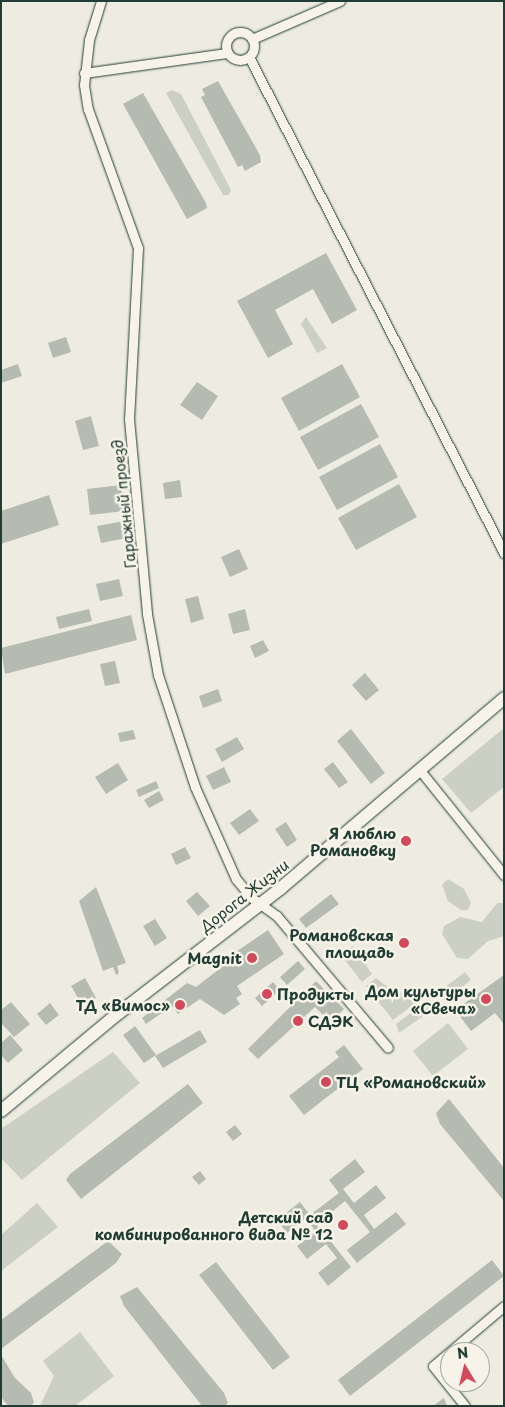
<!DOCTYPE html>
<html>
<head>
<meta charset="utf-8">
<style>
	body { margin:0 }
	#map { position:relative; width:505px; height:1407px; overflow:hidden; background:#eeece1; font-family:"Playpen Sans",sans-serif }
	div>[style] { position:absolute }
	.green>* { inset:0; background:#cccfc4 }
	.building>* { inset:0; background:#b5bbb0 }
	.roads { filter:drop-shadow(0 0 1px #1f3d34) drop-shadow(0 0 1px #1f3d34) }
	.street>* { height:9px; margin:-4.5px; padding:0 4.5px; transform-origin:4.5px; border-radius:4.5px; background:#f7f3e8 }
	.street>.ring { margin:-4.5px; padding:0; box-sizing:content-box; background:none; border:9px solid #f7f3e8; border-radius:50% }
	.secondary>* { height:12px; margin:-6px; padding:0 6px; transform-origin:6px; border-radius:6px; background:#f7f3e8 }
	.dots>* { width:14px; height:14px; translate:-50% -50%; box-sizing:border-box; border:2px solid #f7f3e8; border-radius:50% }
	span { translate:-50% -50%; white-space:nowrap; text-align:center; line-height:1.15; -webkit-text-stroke:5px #f7f3e8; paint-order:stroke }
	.street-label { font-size:15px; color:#1f3d34 }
	.poi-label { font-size:15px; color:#1f3d34; font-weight:700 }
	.right { translate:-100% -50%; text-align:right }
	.left { translate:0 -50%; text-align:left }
	.frame { position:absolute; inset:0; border:2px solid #1f3d34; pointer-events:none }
	.north { position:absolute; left:440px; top:1342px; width:50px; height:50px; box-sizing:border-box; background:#f7f3e8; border:1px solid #a1aaa0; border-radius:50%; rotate:351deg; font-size:14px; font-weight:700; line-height:20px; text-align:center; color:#1f3d34 }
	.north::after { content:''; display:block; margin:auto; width:18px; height:22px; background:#d1495b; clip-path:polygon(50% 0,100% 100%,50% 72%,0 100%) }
</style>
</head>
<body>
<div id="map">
	<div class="green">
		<div style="clip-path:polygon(172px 90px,181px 94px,231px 190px,229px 195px,223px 195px,166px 93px)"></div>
		<div style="clip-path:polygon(306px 317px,327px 348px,317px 353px,301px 324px)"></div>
		<div style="clip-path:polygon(504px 728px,504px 787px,471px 813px,442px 779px)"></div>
		<div style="clip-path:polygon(448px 879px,464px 889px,471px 903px,468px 910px,461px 910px,448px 901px,442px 885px)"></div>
		<div style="clip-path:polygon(497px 903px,504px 903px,504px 936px,488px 941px,468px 959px,457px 958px,442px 934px,444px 926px,460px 917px,482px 922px)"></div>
		<div style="clip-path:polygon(353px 946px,372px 974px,362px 982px,340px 954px)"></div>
		<div style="clip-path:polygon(465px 972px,471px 980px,445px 1000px,439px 998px,436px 994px)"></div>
		<div style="clip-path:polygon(376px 978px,393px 991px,422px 998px,393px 1020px,366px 986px)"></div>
		<div style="clip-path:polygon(430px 999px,433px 1009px,399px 1033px,396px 1024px)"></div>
		<div style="clip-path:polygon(448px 1023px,468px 1049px,433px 1076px,413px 1051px)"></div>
		<div style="clip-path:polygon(113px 1052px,140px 1083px,22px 1180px,1px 1158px,1px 1129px)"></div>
		<div style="clip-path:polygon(37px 1203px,58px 1227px,1px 1271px,1px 1235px)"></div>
		<div style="clip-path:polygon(80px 1332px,114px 1376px,75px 1406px,40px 1406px,54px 1376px,43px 1361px)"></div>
	</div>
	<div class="building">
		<div style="clip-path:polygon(218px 81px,260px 155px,261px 162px,245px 171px,242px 165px,238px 167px,201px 97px,205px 95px,202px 89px)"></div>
		<div style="clip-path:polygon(143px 93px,206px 203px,207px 208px,187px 219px,123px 104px)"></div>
		<div style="clip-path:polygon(326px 253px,357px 310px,332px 324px,313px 289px,275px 310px,293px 344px,268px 358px,237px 301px)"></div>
		<div style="clip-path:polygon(66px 337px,71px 352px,53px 358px,48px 343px)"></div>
		<div style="clip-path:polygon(18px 364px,22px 376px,1px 383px,1px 370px)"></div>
		<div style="clip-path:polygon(342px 364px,360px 397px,299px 431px,281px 398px)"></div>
		<div style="clip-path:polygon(197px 382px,218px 396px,202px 420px,180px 405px)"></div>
		<div style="clip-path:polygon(361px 404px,379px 437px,318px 470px,300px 437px)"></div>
		<div style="clip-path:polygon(91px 416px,99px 446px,83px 450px,75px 421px)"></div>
		<div style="clip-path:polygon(380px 444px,398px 477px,337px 510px,319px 477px)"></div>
		<div style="clip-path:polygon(180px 480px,182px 497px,165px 499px,163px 483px)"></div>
		<div style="clip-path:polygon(399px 484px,417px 517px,356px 550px,338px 518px)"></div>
		<div style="clip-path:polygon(121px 485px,124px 511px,90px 515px,87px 489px)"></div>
		<div style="clip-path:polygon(49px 495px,59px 525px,1px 544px,1px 511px)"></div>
		<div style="clip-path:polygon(124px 521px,127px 538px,101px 543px,97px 526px)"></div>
		<div style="clip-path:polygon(239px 549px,248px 569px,230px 577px,221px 557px)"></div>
		<div style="clip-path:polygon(119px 579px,123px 596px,100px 601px,96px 584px)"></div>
		<div style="clip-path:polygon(198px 596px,204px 619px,191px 623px,185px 599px)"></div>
		<div style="clip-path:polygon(89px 609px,92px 621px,59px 629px,56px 617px)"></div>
		<div style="clip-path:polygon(245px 609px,250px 630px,233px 634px,228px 614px)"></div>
		<div style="clip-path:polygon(131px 615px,137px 640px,5px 674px,1px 648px)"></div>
		<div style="clip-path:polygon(263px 640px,269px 651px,255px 658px,250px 646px)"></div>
		<div style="clip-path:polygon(115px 661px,120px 683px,105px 686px,100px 664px)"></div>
		<div style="clip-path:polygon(365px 673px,379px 690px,366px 701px,352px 685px)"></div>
		<div style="clip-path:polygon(218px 689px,222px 701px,203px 708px,199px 696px)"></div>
		<div style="clip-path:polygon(351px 729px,385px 773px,371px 784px,337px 741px)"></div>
		<div style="clip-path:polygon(133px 730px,136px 739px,120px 742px,118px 733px)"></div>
		<div style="clip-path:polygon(237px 737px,244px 749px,222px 762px,215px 749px)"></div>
		<div style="clip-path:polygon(333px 762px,348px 782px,339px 788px,324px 769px)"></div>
		<div style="clip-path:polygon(118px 763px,128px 780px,106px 794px,95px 777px)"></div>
		<div style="clip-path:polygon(224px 767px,231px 782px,213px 790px,206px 776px)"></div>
		<div style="clip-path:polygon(156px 781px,159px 788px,139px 797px,136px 790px)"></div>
		<div style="clip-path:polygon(159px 791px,164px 800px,149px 808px,144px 800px)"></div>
		<div style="clip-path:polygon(250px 809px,259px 821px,239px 835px,230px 823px)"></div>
		<div style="clip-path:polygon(286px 822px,297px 840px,287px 847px,275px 829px)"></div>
		<div style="clip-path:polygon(185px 847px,191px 858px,176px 865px,171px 854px)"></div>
		<div style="clip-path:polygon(96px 887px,126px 963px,117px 966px,119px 973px,116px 975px,113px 967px,103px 971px,79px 901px)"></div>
		<div style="clip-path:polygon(197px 892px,210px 906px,198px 916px,186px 901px)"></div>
		<div style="clip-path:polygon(331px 894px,339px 904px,306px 928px,299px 919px)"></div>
		<div style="clip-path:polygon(155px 919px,167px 938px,155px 946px,143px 926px)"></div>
		<div style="clip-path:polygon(268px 930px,284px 954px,237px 986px,242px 994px,236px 998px,240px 1004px,224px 1015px,200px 999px,178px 1014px,172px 1006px,146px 1024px,142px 1018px,187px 983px,196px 987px,223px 966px,221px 962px)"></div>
		<div style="clip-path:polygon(298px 961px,305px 969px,287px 985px,280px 977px)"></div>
		<div style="clip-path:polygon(504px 975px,504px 1024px,495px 1013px,471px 1031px,455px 1010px)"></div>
		<div style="clip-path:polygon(85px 978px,96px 998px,82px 1005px,71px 986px)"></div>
		<div style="clip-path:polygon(316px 981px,344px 1009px,331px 1023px,315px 1007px,258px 1059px,248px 1049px)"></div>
		<div style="clip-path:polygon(273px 982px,280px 990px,262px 1006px,255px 998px)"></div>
		<div style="clip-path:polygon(11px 1002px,30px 1024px,14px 1037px,1px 1023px,1px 1010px)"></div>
		<div style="clip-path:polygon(50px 1003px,59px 1015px,46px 1025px,37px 1014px)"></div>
		<div style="clip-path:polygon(135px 1026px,156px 1055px,144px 1063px,123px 1035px)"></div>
		<div style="clip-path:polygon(200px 1030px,207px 1042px,163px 1068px,155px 1056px)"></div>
		<div style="clip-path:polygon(10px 1035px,23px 1050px,8px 1063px,1px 1055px,1px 1043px)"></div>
		<div style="clip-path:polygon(344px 1045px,363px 1069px,304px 1115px,289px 1096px,339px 1057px,335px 1052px)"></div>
		<div style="clip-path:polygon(188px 1084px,203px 1103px,81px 1199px,66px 1180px,70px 1174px)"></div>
		<div style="clip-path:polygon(449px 1099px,504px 1168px,504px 1201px,440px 1124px,436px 1113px)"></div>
		<div style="clip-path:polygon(235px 1125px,242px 1134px,233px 1141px,226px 1132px)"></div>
		<div style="clip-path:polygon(355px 1159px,365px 1172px,343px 1189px,354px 1203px,376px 1185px,386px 1198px,364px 1215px,374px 1229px,396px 1212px,406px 1224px,357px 1263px,347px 1250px,370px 1232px,345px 1201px,317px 1224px,351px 1267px,328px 1286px,318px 1273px,337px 1258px,326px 1244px,307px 1259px,297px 1246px,316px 1232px,306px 1218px,287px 1233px,277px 1220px,300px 1202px,310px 1215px,339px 1193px,329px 1180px)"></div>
		<div style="clip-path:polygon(200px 1171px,206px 1179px,199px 1185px,192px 1177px)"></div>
		<div style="clip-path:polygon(108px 1241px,122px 1254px,116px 1263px,1px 1349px,1px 1320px)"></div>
		<div style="clip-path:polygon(492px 1260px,504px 1276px,350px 1396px,338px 1380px)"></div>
		<div style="clip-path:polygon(216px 1262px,290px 1357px,273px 1370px,199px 1275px)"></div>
		<div style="clip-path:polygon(137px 1287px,224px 1393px,228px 1403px,224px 1406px,202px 1406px,124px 1306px,120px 1296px)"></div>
		<div style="clip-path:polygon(1px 1355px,15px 1378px,31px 1393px,34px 1403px,30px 1406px,8px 1406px,1px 1397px)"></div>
		<div style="clip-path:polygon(444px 1398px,447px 1406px,433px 1406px)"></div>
	</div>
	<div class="roads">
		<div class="street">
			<div style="left:101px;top:1px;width:41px;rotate:107.1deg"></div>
			<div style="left:89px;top:40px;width:45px;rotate:96.3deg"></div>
			<div style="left:84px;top:85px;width:24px;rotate:81deg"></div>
			<div style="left:88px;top:109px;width:148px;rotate:70.2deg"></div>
			<div style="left:138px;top:248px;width:171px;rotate:93deg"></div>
			<div style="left:129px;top:419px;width:196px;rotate:84.7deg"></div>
			<div style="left:147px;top:614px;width:62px;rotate:79.8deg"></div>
			<div style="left:158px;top:675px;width:118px;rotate:71.7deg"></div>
			<div style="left:195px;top:787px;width:101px;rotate:66deg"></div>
			<div style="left:236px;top:879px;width:25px;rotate:50deg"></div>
			<div style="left:252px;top:898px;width:31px;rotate:36deg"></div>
			<div style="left:277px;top:916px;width:172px;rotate:49.9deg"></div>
			<div class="ring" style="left:226px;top:32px;width:19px;height:19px"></div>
			<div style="left:252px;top:39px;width:96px;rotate:-23.4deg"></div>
			<div style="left:249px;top:57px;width:558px;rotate:62.79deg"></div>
			<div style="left:84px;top:73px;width:144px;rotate:-8deg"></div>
			<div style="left:419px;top:769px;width:136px;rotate:51.3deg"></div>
			<div style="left:465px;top:1406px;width:51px;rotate:-128.7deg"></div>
			<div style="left:433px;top:1366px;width:93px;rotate:-40.2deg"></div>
		</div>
		<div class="secondary">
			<div style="left:1px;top:1111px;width:148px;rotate:-39.8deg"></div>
			<div style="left:115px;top:1016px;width:210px;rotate:-37.6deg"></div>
			<div style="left:281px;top:888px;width:293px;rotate:-40.4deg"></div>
		</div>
	</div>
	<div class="dots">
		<div style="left:406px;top:841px;background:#d1495b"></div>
		<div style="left:404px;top:943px;background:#d1495b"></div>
		<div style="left:252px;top:958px;background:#d1495b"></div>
		<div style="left:267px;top:994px;background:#d1495b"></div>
		<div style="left:486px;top:999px;background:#d1495b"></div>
		<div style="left:180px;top:1005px;background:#d1495b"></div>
		<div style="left:298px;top:1021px;background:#d1495b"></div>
		<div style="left:326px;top:1082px;background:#d1495b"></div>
		<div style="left:343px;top:1225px;background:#d1495b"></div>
	</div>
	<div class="street-label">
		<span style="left:123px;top:504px;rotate:-96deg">Гаражный проезд</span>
		<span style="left:244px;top:895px;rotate:-38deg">Дорога Жизни</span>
	</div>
	<div class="poi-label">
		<span class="right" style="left:396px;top:841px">Я люблю<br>Романовку</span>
		<span class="right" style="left:394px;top:943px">Романовская<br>площадь</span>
		<span class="right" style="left:242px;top:958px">Magnit</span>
		<span class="right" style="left:476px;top:999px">Дом культуры<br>«Свеча»</span>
		<span class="left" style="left:277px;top:994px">Продукты</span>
		<span class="right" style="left:170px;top:1005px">ТД «Вимос»</span>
		<span class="left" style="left:308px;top:1021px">СДЭК</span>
		<span class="left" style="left:336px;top:1082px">ТЦ «Романовский»</span>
		<span class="right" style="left:333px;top:1225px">Детский сад<br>комбинированного вида № 12</span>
	</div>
	<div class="frame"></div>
	<div class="north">N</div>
</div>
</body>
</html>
